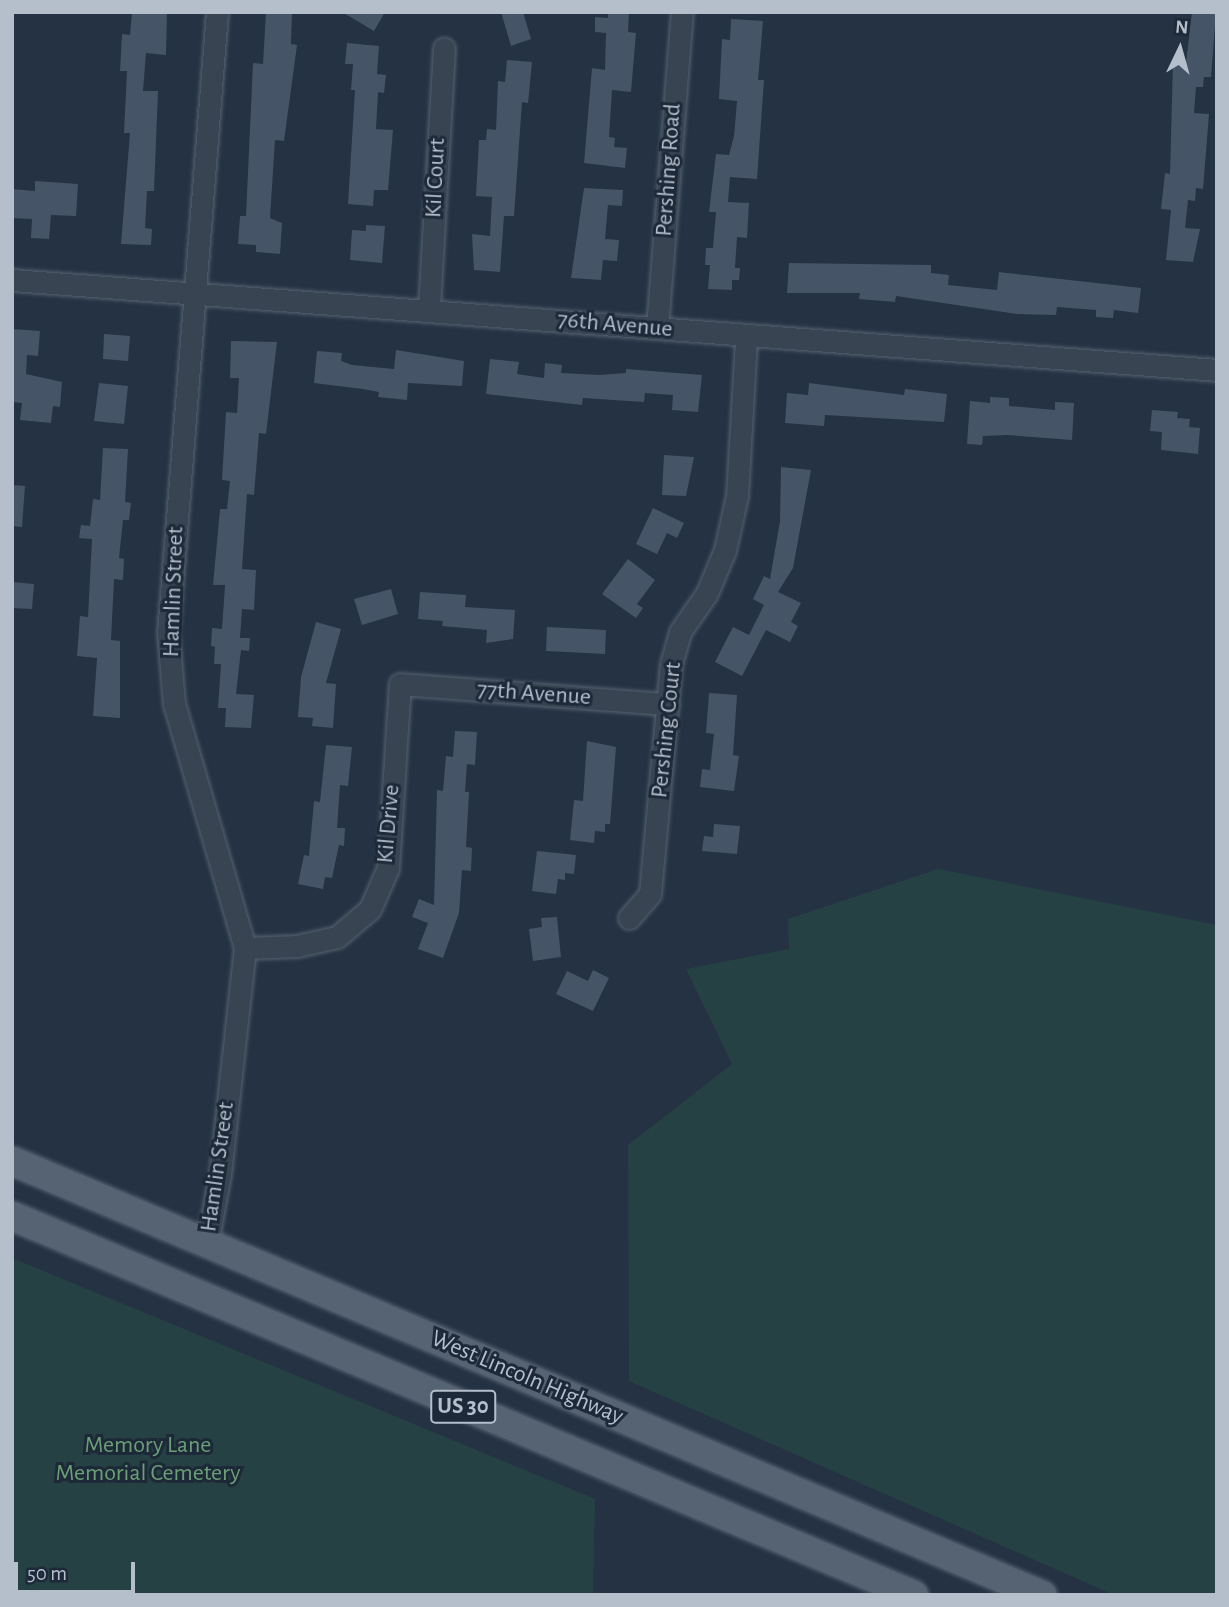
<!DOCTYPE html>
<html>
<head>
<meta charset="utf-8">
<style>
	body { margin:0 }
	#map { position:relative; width:1229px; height:1607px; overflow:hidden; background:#243243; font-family:"Alegreya Sans",sans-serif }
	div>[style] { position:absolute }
	.green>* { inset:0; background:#264144 }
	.building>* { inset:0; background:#455467 }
	.roads { filter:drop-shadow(0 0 2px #566270) drop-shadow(0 0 2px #566270) }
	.minor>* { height:21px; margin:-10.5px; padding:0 10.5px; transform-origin:10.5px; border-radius:10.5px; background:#384452 }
	.major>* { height:28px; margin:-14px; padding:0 14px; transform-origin:14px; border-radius:14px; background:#566372 }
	span { translate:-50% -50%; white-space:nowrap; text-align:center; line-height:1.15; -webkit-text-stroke:6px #1d2938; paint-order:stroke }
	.shield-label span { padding:2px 5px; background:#1d2938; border:2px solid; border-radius:5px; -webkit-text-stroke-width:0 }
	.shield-label { font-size:23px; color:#b5bfcc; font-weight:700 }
	.street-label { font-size:24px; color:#b5bfcc }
	.park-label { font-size:24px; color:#6b9f76 }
	.frame { position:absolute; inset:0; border:14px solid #b5bfcc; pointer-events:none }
	.north { position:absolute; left:1145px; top:14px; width:70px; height:70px; -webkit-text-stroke:5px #1d2938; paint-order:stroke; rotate:5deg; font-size:19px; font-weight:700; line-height:28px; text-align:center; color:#b5bfcc }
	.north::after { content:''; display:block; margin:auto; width:24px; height:32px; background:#b5bfcc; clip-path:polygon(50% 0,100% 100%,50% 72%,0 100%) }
	.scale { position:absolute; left:14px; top:1562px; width:121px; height:32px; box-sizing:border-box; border:4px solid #b5bfcc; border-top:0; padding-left:9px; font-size:21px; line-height:24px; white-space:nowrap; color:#b5bfcc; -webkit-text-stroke:5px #1d2938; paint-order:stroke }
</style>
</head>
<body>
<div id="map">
	<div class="green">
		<div style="clip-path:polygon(938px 869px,1217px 925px,1217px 1595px,1114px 1595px,629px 1381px,628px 1145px,732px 1064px,686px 969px,789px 949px,788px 919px)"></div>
		<div style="clip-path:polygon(12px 1258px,595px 1499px,593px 1595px,12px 1595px)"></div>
	</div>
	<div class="building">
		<div style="clip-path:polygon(132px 12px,167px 12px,166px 55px,146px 53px,143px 91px,158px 91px,154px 191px,147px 191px,145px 228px,152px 229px,151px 245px,121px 244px,130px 133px,124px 133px,127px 71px,120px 71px,122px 34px,130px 35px)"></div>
		<div style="clip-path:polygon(266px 12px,292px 12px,291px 44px,297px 45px,284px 141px,275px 140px,270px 218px,282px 223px,280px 254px,256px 252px,256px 245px,238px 244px,240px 216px,246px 216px,253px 63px,263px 64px)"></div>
		<div style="clip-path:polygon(342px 12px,385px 12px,374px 31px)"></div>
		<div style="clip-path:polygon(501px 12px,523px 12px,531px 39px,511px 46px)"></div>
		<div style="clip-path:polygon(608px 12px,629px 12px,628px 32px,636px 33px,631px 92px,612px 90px,609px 137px,615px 138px,614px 147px,627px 148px,625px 168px,584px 163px,592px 68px,605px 70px,606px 33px,595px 32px,595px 17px,608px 18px)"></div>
		<div style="clip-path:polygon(1192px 12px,1216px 12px,1211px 77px,1204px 77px,1203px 87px,1196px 87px,1194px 113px,1209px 114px,1203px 189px,1196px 188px,1195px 201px,1188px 200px,1185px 228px,1200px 229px,1193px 262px,1166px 260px,1171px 210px,1161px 209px,1165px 173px,1170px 174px,1173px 62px,1186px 63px)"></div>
		<div style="clip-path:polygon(731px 19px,763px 21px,758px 80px,764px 80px,757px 179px,730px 177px,728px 202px,749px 203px,747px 238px,737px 237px,735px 268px,740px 268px,739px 280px,732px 280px,732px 290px,708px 289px,710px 265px,705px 265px,706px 248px,713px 248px,716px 212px,709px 212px,716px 154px,729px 155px,734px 136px,737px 101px,719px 99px,722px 39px,730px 40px)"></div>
		<div style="clip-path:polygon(347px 43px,379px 46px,377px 74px,386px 75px,384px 93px,378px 92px,376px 129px,393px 130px,388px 190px,374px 190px,373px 206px,348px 204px,355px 90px,351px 90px,353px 64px,345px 64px)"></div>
		<div style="clip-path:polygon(507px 60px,532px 62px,528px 103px,522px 102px,514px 216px,504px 216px,500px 272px,474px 270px,472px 234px,490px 236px,492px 197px,476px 196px,479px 140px,486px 140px,487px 129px,496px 130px,498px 81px,505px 82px)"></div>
		<div style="clip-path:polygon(35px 181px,78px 184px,76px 216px,51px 215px,49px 239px,31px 238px,32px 219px,12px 218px,12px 189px,35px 191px)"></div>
		<div style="clip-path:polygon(584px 188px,623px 190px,622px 206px,608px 205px,605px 239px,619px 240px,617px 261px,603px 260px,601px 280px,571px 278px)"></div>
		<div style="clip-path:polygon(366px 225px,385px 226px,382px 263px,350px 260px,352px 230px,366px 231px)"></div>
		<div style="clip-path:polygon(789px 263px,931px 265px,931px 273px,949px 275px,948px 285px,997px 290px,999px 272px,1141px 288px,1138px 313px,1114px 310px,1113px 318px,1096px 317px,1096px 310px,1057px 307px,1056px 315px,1017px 314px,896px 296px,895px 302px,859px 299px,860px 293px,787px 293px)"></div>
		<div style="clip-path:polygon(12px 329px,40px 331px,38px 356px,27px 355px,26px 374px,62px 382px,60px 407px,53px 406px,51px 423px,20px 420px,22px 403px,12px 402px)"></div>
		<div style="clip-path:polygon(104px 334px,130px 336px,128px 361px,103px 359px)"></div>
		<div style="clip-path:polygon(231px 341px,277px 342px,266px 434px,259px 433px,254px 495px,247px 494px,242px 569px,256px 570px,254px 610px,242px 609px,240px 638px,250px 638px,249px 651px,241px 650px,236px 694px,254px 695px,251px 728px,225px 727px,226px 708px,218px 708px,221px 664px,214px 664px,215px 647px,211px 646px,212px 628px,222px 629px,225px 585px,213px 585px,220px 509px,227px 509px,230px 481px,222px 480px,226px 412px,237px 413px,239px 378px,230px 378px)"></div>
		<div style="clip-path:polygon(396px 350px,464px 361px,462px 386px,408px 383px,407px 400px,378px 397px,379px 392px,363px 389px,314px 383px,317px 351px,342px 353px,341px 361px,352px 365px,394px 369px)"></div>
		<div style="clip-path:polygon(490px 359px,519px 362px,517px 374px,544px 378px,545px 363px,562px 365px,561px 373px,600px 375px,626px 373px,626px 369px,702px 375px,698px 412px,672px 410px,673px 395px,645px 393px,644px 402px,583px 398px,582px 405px,486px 394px)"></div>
		<div style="clip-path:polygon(99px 383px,128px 386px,124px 424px,94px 421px)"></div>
		<div style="clip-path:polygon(809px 383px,904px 395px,905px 389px,947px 394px,944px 422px,825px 415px,824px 426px,785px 423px,787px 393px,808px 395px)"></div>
		<div style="clip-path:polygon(990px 397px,1009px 398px,1009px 406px,1055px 410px,1055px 402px,1074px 403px,1072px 440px,1007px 435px,983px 436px,982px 445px,967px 444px,970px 401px,990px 403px)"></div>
		<div style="clip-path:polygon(1152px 410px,1178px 412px,1177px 418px,1190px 419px,1189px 427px,1200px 428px,1198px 454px,1161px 450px,1162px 432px,1150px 431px)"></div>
		<div style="clip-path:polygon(103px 448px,128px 449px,125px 502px,131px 503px,129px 520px,123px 520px,119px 558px,124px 559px,123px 580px,114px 579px,111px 640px,120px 641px,120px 718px,93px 716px,97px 658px,77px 656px,80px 616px,88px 617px,92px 539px,79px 538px,81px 525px,90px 526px,93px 499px,100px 500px)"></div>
		<div style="clip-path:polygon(664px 455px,694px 457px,686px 496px,662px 495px)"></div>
		<div style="clip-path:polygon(781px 467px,811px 470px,793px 568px,778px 592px,801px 603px,791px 622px,798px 626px,790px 642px,766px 630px,742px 676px,715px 662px,733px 627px,749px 635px,764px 605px,753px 599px,764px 576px,770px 579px,780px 521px)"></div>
		<div style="clip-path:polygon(12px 485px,25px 486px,22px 527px,12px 526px)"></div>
		<div style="clip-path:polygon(653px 508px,684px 523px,677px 538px,667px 533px,657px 554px,636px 544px)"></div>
		<div style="clip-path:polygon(628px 559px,655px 580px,637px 604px,643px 608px,636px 618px,602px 594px)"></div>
		<div style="clip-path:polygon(12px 582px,34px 584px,32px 609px,12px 608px)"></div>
		<div style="clip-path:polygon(391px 589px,398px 614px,362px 625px,354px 599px)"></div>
		<div style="clip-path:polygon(420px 592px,466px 595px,465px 607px,515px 610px,513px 639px,486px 643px,487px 630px,442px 626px,443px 621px,418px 619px)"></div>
		<div style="clip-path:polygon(316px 622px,341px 629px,326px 683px,336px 684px,333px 728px,312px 726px,313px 718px,298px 717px,301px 677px)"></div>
		<div style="clip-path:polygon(547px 627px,606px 630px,605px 654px,546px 651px)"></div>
		<div style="clip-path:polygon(709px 693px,737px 695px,733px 755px,739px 756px,734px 791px,700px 787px,702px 769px,710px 770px,714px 734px,706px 733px)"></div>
		<div style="clip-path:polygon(455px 731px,477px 732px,475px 765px,467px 764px,465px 792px,469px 792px,466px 847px,472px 848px,471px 871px,462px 870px,459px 913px,443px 958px,418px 949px,428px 923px,412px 917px,419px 899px,434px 905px,437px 790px,443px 791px,446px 756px,453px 757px)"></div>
		<div style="clip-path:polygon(587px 741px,616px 747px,610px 824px,605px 824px,605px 832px,595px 831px,594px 843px,570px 840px,574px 800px,583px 801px)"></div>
		<div style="clip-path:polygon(326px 745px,352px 747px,348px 786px,340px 785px,337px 828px,345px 828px,344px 846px,339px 845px,332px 878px,325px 877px,323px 889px,298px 884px,304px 855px,309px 856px,314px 801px,320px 802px)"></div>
		<div style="clip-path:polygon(714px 824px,740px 826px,737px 854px,702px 851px,704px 836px,713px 837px)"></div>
		<div style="clip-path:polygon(537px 851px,576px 855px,574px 874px,565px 873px,565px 880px,558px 879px,556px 894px,532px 891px)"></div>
		<div style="clip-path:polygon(557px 917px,561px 957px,533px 961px,529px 929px,542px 927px,541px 918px)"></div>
		<div style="clip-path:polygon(593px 970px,609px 978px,593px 1011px,556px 994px,567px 971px,588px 981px)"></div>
	</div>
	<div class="roads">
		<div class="minor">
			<div style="left:12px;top:280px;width:1208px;rotate:4.27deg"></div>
			<div style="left:429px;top:308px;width:260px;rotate:-86.7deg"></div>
			<div style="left:657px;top:328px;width:317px;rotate:-85.5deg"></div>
			<div style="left:629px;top:918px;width:32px;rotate:-49deg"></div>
			<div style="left:650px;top:894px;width:231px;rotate:-84.8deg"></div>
			<div style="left:671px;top:664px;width:33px;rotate:-74deg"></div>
			<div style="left:680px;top:632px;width:47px;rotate:-55.3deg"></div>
			<div style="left:707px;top:593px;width:47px;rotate:-67.3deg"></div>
			<div style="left:725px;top:550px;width:55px;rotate:-77.5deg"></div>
			<div style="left:737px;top:496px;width:158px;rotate:-86.7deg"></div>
			<div style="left:245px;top:948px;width:52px;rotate:-2.2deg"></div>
			<div style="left:297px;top:946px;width:41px;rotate:-12.7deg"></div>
			<div style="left:337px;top:937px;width:43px;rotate:-40.3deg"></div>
			<div style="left:370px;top:909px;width:45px;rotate:-66.3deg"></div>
			<div style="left:388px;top:868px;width:184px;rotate:-86.3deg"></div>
			<div style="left:400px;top:684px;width:269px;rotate:4.3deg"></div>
			<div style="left:207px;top:1244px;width:71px;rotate:-79.5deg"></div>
			<div style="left:220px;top:1174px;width:227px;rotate:-83.7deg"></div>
			<div style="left:245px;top:948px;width:254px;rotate:-106.2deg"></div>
			<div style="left:174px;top:704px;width:71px;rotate:-94.8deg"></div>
			<div style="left:168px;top:633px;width:623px;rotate:-85.49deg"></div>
		</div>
		<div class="major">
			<div style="left:12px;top:1161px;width:1118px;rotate:22.85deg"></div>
			<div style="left:12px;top:1216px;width:978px;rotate:22.79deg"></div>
		</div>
	</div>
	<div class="shield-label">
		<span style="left:463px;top:1407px">US 30</span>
	</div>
	<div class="street-label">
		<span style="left:669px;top:170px;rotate:-86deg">Pershing Road</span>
		<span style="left:436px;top:178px;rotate:-87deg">Kil Court</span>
		<span style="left:615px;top:325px;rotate:5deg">76th Avenue</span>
		<span style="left:174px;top:592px;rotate:-88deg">Hamlin Street</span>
		<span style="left:534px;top:694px;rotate:4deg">77th Avenue</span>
		<span style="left:667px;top:730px;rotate:-84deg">Pershing Court</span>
		<span style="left:389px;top:824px;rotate:-85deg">Kil Drive</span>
		<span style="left:218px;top:1167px;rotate:-82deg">Hamlin Street</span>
		<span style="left:527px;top:1378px;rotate:23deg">West Lincoln Highway</span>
	</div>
	<div class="park-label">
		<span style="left:148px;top:1460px">Memory Lane<br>Memorial Cemetery</span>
	</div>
	<div class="frame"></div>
	<div class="north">N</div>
	<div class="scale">50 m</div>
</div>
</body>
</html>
